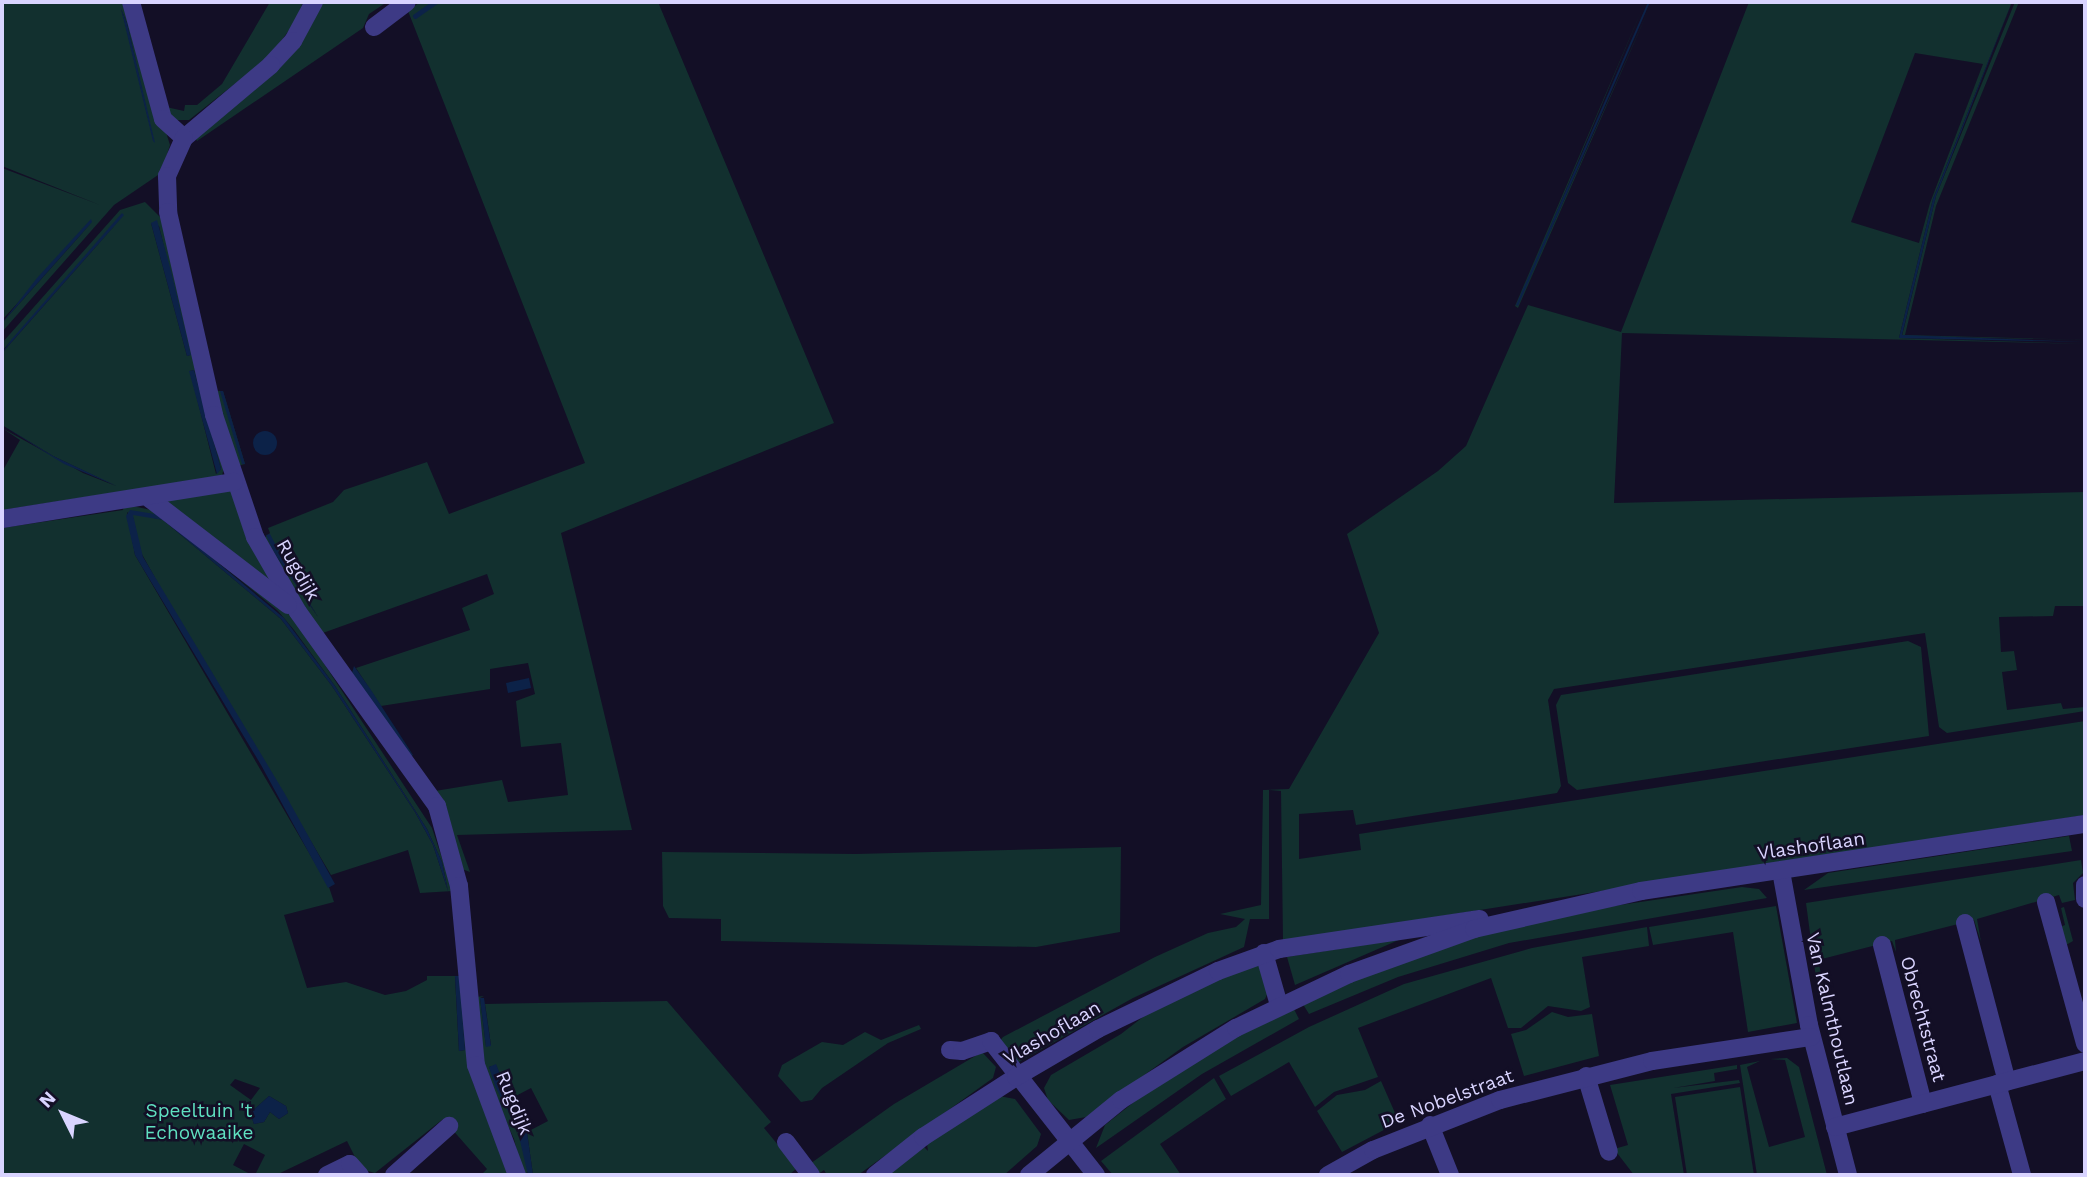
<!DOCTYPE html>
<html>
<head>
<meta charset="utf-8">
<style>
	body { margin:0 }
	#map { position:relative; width:2087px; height:1177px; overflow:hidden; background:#130f26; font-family:"Work Sans",sans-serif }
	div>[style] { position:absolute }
	.green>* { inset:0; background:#12302f }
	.water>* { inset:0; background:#0c2248 }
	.round { border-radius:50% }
	.stream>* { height:4.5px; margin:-2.25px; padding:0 2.25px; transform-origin:2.25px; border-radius:2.25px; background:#0c2248 }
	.minor>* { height:18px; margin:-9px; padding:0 9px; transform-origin:9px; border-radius:9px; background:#3d3a85 }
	span { translate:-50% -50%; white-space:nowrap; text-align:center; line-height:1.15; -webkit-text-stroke:5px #130f26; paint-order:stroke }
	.street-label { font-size:19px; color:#d9d4ff }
	.park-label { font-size:19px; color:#5fe0c0 }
	.frame { position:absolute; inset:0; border:4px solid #d9d4ff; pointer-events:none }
	.north { position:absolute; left:28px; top:1079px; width:70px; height:70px; -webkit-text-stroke:5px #130f26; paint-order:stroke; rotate:313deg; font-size:19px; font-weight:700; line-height:28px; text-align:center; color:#d9d4ff }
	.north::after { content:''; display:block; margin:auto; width:24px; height:32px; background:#d9d4ff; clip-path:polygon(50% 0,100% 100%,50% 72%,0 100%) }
</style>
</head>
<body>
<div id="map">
	<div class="green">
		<div style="clip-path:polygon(evenodd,2px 2px,125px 2px,170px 145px,161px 173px,114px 205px,2px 332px,2px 323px,93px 221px,2px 320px,2px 168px,100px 205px,2px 166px,2px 2px,121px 9px,127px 23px,154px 143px,125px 23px,121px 9px)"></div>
		<div style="clip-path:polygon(270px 2px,303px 2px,295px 22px,270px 56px,189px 120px,171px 120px,166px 107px,184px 111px,185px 105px,197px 105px,222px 84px)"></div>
		<div style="clip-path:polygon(319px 2px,387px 2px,369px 14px,363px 28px,197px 141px,195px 137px)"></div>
		<div style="clip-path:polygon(evenodd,420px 2px,658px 2px,834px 423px,561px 533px,632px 830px,457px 835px,470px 872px,462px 869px,435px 791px,502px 780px,508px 802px,568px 795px,561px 743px,521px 747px,516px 701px,535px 694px,528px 663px,490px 669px,490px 689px,381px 706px,356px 668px,470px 630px,462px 608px,494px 594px,487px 574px,320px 634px,263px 539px,270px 533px,268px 528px,333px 502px,344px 490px,427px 462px,449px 514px,585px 463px,408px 11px,420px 2px,269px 534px,287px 567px,318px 617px,275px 554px,269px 534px)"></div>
		<div style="clip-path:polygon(1645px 2px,1517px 306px,1652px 2px,1518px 308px,1515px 306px)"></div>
		<div style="clip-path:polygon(evenodd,1749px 2px,2012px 2px,1933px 199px,1899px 338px,2085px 344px,1622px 333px,1614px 503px,2085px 492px,2085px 606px,2055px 606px,2053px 616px,1999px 617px,2001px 652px,2014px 651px,2017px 670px,2002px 672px,2007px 710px,2061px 703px,2063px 709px,2085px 707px,2085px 711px,1947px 733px,1939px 727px,1925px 633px,1554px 689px,1548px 700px,1561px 786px,1557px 793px,1356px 825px,1353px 810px,1299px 814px,1299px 859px,1361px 850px,1359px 834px,2085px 721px,2085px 815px,1283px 941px,1281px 791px,1269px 790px,1269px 919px,1250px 919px,1244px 947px,1133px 998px,1017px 1063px,997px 1044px,1003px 1037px,1155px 957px,1208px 933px,1236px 927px,1245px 919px,1220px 914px,1261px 905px,1263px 790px,1289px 789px,1379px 633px,1347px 534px,1438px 471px,1466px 446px,1528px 305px,1621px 332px,1749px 2px,1915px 53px,1983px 64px,1930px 203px,1919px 243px,1851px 222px,1915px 53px)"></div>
		<div style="clip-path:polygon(2015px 2px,2019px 2px,1936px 206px,1905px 335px,2085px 340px,1902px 336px,1936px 196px)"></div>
		<div style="clip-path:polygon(evenodd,145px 202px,163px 220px,224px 467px,222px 476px,2px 510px,2px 472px,20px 440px,2px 428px,83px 473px,116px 486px,53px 456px,2px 425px,2px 353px,124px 215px,2px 351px,2px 343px,120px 210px,145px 202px,151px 223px,159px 226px,190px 355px,187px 356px,151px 223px,145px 202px,194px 370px,221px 469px,216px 474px,190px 371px,194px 370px)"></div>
		<div style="clip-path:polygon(216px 391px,223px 391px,245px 464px,237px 466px)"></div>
		<div style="clip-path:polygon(231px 489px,275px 588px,163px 500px)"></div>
		<div style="clip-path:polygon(evenodd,123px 504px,161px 512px,292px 615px,432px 828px,453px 891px,420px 893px,408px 850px,331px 875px,163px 592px,139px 549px,133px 517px,127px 512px,135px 555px,329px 887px,334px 902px,284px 915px,307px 988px,346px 982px,385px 995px,406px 991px,427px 980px,427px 976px,462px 976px,473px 1083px,501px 1141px,510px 1175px,481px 1175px,487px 1169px,443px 1119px,375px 1173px,361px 1169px,347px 1141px,276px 1175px,255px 1175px,265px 1155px,244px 1144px,233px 1165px,252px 1175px,2px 1175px,2px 528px,123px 510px,124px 505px,2px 522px,123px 504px,132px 513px,161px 515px,278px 611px,294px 630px,335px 686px,427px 829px,442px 862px,448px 891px,433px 845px,415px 812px,332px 686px,281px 619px,163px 520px,132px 513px,123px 504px,458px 976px,465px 1050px,459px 1051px,455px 977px,458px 976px,123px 504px,235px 1079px,260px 1088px,251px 1100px,230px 1085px,235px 1079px,123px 504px,269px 1096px,286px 1106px,288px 1113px,279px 1119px,270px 1112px,264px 1122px,254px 1124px,250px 1113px,269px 1096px)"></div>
		<div style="clip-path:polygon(1908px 641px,1921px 647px,1929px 736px,1577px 790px,1568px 783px,1556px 705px,1561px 695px)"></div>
		<div style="clip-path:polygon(2069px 836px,2072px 851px,1804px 890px,1828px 873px)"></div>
		<div style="clip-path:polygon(1121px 847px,1120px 932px,1036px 947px,721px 941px,721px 919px,669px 918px,663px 906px,662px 852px,856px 854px)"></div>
		<div style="clip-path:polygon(2081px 860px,2083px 873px,2073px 883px,2075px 900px,2062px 903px,2059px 895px,1977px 919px,1981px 942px,1974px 920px,1895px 940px,1896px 952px,1892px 941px,1818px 960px,1844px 1078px,1839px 1079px,1815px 971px,1806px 903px)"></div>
		<div style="clip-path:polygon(1742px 887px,1759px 889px,1767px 898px,1509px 943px,1398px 977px,1309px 1014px,1301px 1001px,1465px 938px,1593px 909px)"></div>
		<div style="clip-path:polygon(1776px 906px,1797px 1023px,1748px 1032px,1733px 932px,1653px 945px,1649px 927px)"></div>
		<div style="clip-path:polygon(2064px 907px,2073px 941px,2066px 945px,2060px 927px,2065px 925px,2061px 908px)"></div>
		<div style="clip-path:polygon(1647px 927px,1649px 946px,1582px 957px,1590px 1007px,1581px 1011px,1548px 1006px,1521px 1028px,1508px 1028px,1491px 978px,1358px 1028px,1378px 1077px,1334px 1092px,1315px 1107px,1289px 1062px,1231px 1096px,1219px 1076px,1309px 1027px,1404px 984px,1532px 948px)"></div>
		<div style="clip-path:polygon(1401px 939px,1295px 985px,1287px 957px)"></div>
		<div style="clip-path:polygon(1259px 965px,1269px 990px,1265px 999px,1183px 1047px,1086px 1117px,1069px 1120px,1048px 1100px,1044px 1088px,1051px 1075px,1121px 1034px,1152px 1010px,1233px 971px)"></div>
		<div style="clip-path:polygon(484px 996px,480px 998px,486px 1046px,491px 1045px,485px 1004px,667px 1001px,765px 1115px,771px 1122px,764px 1128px,797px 1168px,789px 1175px,533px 1175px,527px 1132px,548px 1121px,531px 1088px,510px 1099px,496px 1065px,489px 1067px,522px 1140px,528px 1172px,523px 1175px,514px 1139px,485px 1074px,476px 997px)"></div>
		<div style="clip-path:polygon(1292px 1005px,1299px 1019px,1202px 1074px,1096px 1148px,1105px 1125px,1134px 1102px,1185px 1066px)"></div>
		<div style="clip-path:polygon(1552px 1012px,1568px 1017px,1592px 1014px,1599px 1056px,1524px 1076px,1511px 1034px,1526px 1030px)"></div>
		<div style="clip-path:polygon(919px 1025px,921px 1029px,888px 1043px,822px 1088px,812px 1100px,801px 1102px,778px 1076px,782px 1065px,822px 1042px,843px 1045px,865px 1032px,881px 1040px)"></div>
		<div style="clip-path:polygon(982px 1052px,996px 1067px,993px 1078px,858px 1175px,827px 1175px,824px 1170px,817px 1175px,807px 1166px,894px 1104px)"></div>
		<div style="clip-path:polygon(1787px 1058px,1799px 1067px,1827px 1175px,1757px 1175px,1740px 1065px,1760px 1061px,1747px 1067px,1769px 1147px,1805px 1137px,1785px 1060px,1770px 1059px)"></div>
		<div style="clip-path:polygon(1737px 1065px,1737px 1069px,1714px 1073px,1715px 1081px,1673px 1088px,1739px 1080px,1740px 1083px,1671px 1094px,1684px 1175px,1634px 1175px,1614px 1149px,1628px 1145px,1610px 1085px)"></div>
		<div style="clip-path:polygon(1214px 1078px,1226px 1099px,1160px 1144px,1181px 1175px,1113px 1175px,1101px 1161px)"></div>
		<div style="clip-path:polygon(1381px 1081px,1399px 1122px,1342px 1152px,1317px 1111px,1337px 1095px,1365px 1090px)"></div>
		<div style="clip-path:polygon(1740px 1087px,1754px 1175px,1687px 1175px,1675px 1097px)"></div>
		<div style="clip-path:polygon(999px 1096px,1015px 1099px,1041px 1134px,1037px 1146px,1004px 1175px,886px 1175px,924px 1147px,928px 1151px,927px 1144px)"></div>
	</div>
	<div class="water">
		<div style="clip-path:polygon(1648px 2px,1650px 2px,1518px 306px,1516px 305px)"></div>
		<div style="clip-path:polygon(2012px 2px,1936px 196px,1902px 335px,2085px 342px,1899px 338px,1933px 199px)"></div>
		<div style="clip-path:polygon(121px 9px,127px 23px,155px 143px,153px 141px)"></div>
		<div style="clip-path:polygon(122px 213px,124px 215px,2px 353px,11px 340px)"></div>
		<div style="clip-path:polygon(91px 219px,92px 222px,2px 323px,37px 278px)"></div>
		<div style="clip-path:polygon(157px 220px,171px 271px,191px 355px,187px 356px,151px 223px)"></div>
		<div style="clip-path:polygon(194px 370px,221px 469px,217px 474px,189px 371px)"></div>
		<div style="clip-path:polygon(220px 391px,223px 391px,245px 464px,242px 464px)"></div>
		<div style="clip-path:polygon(2px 425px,53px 456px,117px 486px,64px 464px)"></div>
		<div class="round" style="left:253px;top:431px;width:24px;height:24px"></div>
		<div style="clip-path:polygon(130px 510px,161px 515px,284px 618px,335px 686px,427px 829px,442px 862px,448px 891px,433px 845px,415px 812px,332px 686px,281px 619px,163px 520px,133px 515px,143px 557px,285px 794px,335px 884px,328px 888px,261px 765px,135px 555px,126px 516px)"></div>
		<div style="clip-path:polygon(270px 534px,287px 567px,318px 617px,275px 554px,266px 535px)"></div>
		<div style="clip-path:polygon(354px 666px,371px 690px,413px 755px,409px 758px,352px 673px)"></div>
		<div style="clip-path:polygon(529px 678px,531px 688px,508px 693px,506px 683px)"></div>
		<div style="clip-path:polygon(455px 976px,459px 976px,465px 1050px,459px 1051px)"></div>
		<div style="clip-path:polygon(480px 998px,484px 998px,491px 1046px,486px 1047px)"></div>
		<div style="clip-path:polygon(496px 1064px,510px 1099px,512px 1115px,527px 1132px,533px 1175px,528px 1175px,517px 1128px,495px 1086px,489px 1067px)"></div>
		<div style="clip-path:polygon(269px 1096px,286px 1106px,288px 1113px,279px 1119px,270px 1112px,264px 1122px,254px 1124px,250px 1113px)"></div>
	</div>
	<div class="stream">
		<div style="left:415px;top:16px;width:24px;rotate:-35deg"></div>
	</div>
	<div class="minor">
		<div style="left:131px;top:2px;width:121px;rotate:74.7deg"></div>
		<div style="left:163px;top:119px;width:28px;rotate:42deg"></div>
		<div style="left:314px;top:2px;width:44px;rotate:118.3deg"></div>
		<div style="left:293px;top:41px;width:33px;rotate:133deg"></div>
		<div style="left:271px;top:65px;width:114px;rotate:140deg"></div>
		<div style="left:184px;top:138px;width:42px;rotate:114.1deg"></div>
		<div style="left:167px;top:176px;width:36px;rotate:88deg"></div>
		<div style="left:168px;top:212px;width:208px;rotate:77.2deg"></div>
		<div style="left:214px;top:415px;width:129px;rotate:71.4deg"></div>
		<div style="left:255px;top:537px;width:86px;rotate:60.2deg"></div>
		<div style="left:298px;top:612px;width:239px;rotate:54.4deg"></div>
		<div style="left:437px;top:806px;width:83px;rotate:74.6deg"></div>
		<div style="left:459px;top:886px;width:180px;rotate:84.6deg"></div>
		<div style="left:476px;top:1065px;width:117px;rotate:69.6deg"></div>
		<div style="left:374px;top:27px;width:41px;rotate:-37.1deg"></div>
		<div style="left:150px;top:499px;width:174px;rotate:37.5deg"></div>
		<div style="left:2px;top:519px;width:235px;rotate:-9.1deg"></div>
		<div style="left:1781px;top:871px;width:157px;rotate:79.7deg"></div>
		<div style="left:1809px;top:1025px;width:155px;rotate:75.4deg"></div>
		<div style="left:2085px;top:885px;width:14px;rotate:90deg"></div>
		<div style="left:2046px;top:902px;width:147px;rotate:74.6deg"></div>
		<div style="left:1965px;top:923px;width:164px;rotate:75.2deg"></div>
		<div style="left:1882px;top:945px;width:164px;rotate:75.5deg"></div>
		<div style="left:1264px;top:953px;width:54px;rotate:73.9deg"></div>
		<div style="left:950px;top:1050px;width:12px;rotate:5deg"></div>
		<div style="left:962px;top:1051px;width:31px;rotate:-19deg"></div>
		<div style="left:991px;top:1041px;width:170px;rotate:51.9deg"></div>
		<div style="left:1586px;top:1076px;width:79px;rotate:73.2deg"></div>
		<div style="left:1997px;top:1084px;width:94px;rotate:74.6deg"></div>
		<div style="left:1430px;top:1125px;width:54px;rotate:68.2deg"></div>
		<div style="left:1835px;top:1127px;width:259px;rotate:-14.8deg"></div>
		<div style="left:786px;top:1142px;width:41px;rotate:52.9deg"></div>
		<div style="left:327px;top:1175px;width:25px;rotate:-26deg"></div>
		<div style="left:350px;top:1164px;width:15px;rotate:48deg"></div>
		<div style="left:394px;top:1175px;width:74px;rotate:-41.7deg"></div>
		<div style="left:875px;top:1175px;width:61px;rotate:-38.4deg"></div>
		<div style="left:923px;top:1137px;width:111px;rotate:-32.8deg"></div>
		<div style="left:1016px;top:1077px;width:95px;rotate:-30.3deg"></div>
		<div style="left:1098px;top:1029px;width:133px;rotate:-25.8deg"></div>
		<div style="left:1218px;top:971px;width:65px;rotate:-19.8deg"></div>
		<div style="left:1279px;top:949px;width:203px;rotate:-8.5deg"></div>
		<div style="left:1029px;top:1175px;width:119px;rotate:-39.2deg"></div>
		<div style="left:1121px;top:1100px;width:136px;rotate:-32.1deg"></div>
		<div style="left:1236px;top:1028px;width:125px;rotate:-25.5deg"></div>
		<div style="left:1349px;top:974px;width:133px;rotate:-19.8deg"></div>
		<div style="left:1474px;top:929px;width:171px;rotate:-12.8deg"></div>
		<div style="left:1641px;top:891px;width:449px;rotate:-8.6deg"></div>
		<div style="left:1328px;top:1175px;width:51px;rotate:-29.1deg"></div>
		<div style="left:1373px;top:1150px;width:136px;rotate:-21.5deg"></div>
		<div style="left:1500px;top:1100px;width:157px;rotate:-14.4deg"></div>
		<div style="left:1652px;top:1061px;width:161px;rotate:-8.6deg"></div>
	</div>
	<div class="street-label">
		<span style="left:298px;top:570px;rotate:60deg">Rugdijk</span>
		<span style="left:1811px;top:846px;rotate:-8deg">Vlashoflaan</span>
		<span style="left:1832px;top:1019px;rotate:77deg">Van Kalmthoutlaan</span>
		<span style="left:1923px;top:1019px;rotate:75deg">Obrechtstraat</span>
		<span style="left:1052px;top:1033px;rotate:-30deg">Vlashoflaan</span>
		<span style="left:1447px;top:1099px;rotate:-20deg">De Nobelstraat</span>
		<span style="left:514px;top:1103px;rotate:68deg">Rugdijk</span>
	</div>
	<div class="park-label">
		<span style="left:199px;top:1122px">Speeltuin 't<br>Echowaaike</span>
	</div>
	<div class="frame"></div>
	<div class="north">N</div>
</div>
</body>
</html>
